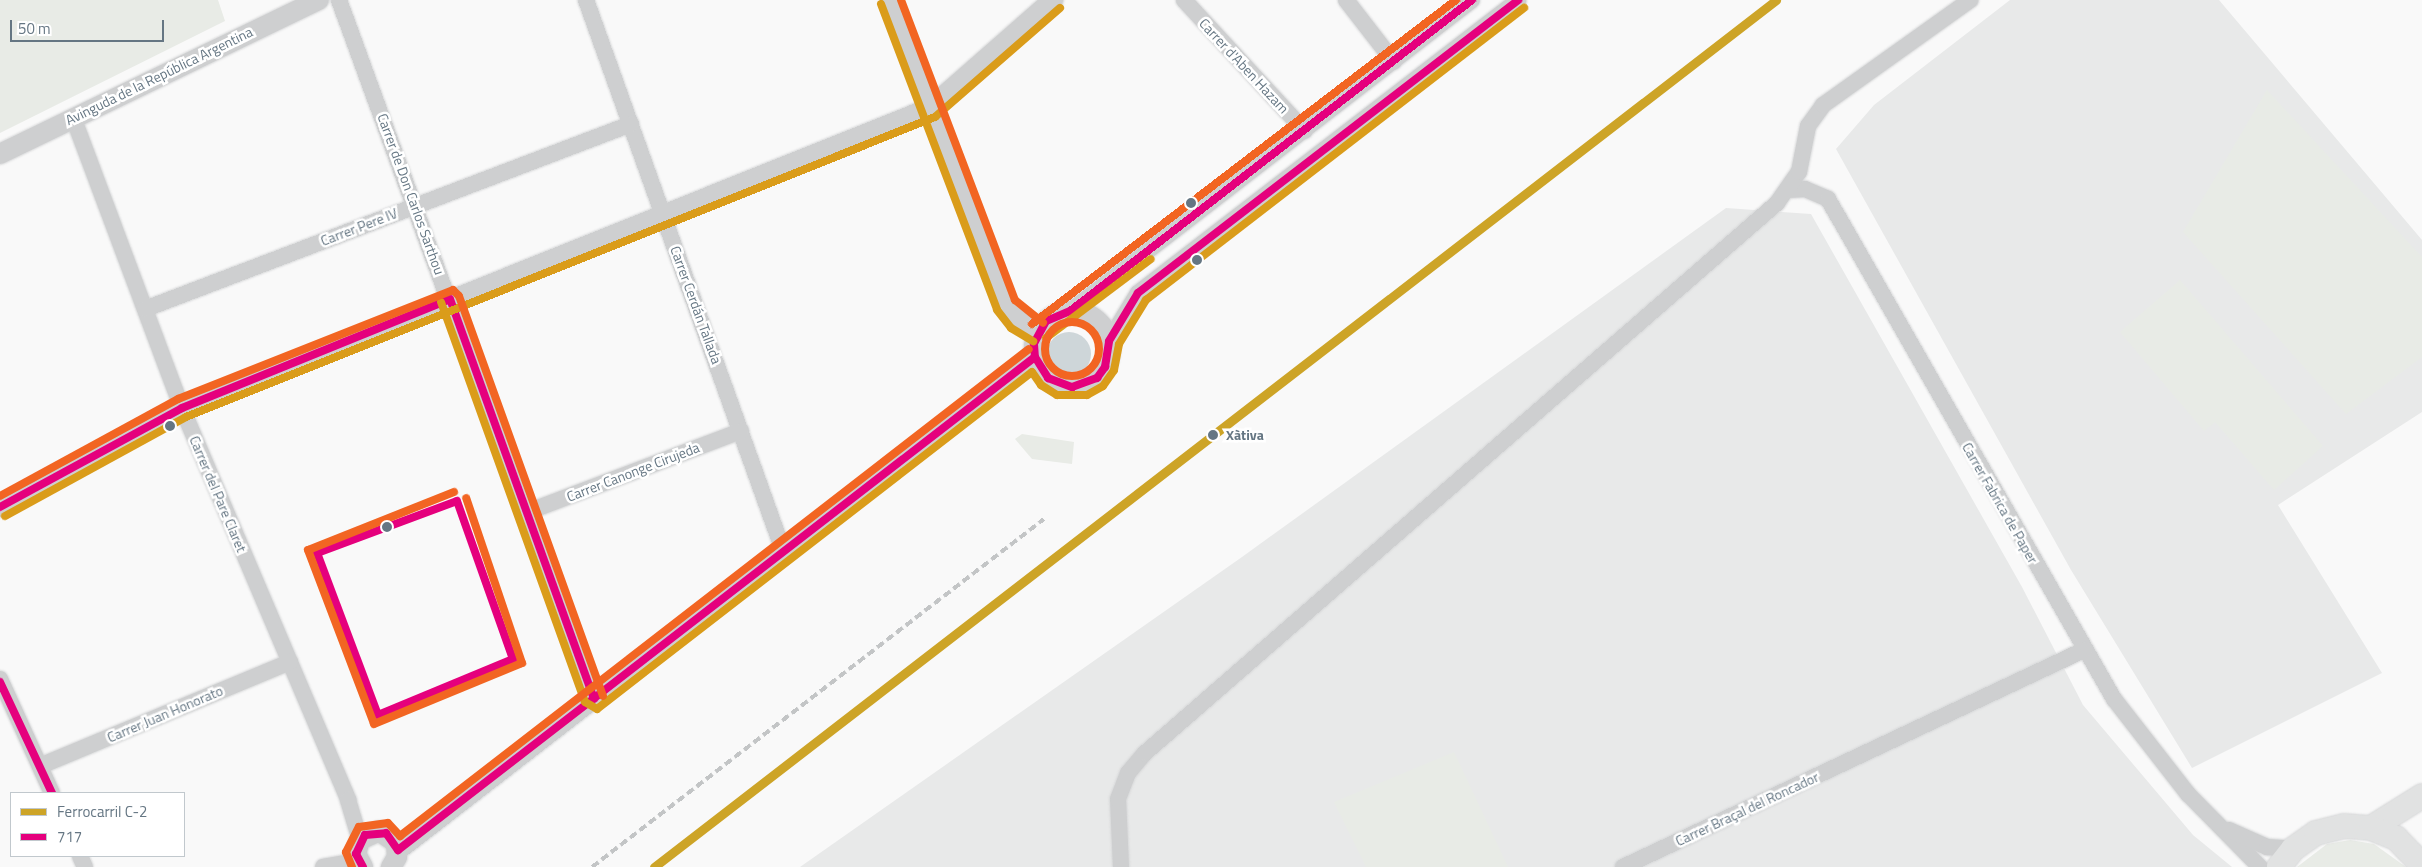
<!DOCTYPE html>
<html>
<head>
<meta charset="utf-8">
<style>
	body { margin:0 }
	#map { position:relative; width:2422px; height:867px; overflow:hidden; background:#f9f9f9; font-family:"Titillium Web",sans-serif }
	div>[style] { position:absolute }
	.built>* { inset:0; background:#e8e9e9 }
	.green>* { inset:0; background:#e8ebe6 }
	.water>* { inset:0; background:#ced6d9 }
	.round { border-radius:50% }
	.roads { filter:drop-shadow(0 0 1px #d5d6d7) drop-shadow(0 0 1px #d5d6d7) }
	.minor>* { height:16px; margin:-8px; padding:0 8px; transform-origin:8px; border-radius:8px; background:#cecfd0 }
	.tertiary>* { height:20px; margin:-10px; padding:0 10px; transform-origin:10px; border-radius:10px; background:#cecfd0 }
	.tertiary>.ring { margin:-10px; padding:0; box-sizing:content-box; background:none; border:20px solid #cecfd0; border-radius:50% }
	.secondary>* { height:24px; margin:-12px; padding:0 12px; transform-origin:12px; border-radius:12px; background:#e1e2e2 }
	.rail>* { height:4px; margin-top:-2px; transform-origin:0; background:repeating-linear-gradient(90deg,#c3c5c6 0 8px,transparent 0 12px) }
	.bus-1>* { height:8px; margin:-4px; padding:0 4px; transform-origin:4px; border-radius:4px; background:#e5007d }
	.bus-2>* { height:8px; margin:-4px; padding:0 4px; transform-origin:4px; border-radius:4px; background:#da9c1a }
	.bus-3>* { height:8px; margin:-4px; padding:0 4px; transform-origin:4px; border-radius:4px; background:#f26522 }
	.bus-3>.ring { margin:-4px; padding:0; box-sizing:content-box; background:none; border:8px solid #f26522; border-radius:50% }
	.rail-1>* { height:9px; margin:-4.5px; padding:0 4.5px; transform-origin:4.5px; border-radius:4.5px; background:#cda427 }
	.dots>* { width:14px; height:14px; translate:-50% -50%; box-sizing:border-box; border:2px solid #fff; border-radius:50% }
	span { translate:-50% -50%; white-space:nowrap; text-align:center; line-height:1.15; -webkit-text-stroke:5px #fff; paint-order:stroke }
	.street-label { font-size:14px; color:#657683 }
	.stop-label { font-size:14px; color:#657683; font-weight:700 }
	.left { translate:0 -50%; text-align:left }
	.legend { position:absolute; left:10px; top:792px; width:175px; height:65px; box-sizing:border-box; background:#fff; border:1px solid #c1c8cd; margin:0; padding:6px 9px; list-style:none; font-size:15px; color:#657683 }
	.legend li { display:flex; align-items:center; gap:10px; height:25px }
	.legend b { width:25px; border:1px solid #c1c8cd }
	.scale { position:absolute; left:10px; top:20px; width:154px; height:22px; box-sizing:border-box; border:2px solid #657683; border-top:0; padding-left:6px; font-size:15px; line-height:18px; white-space:nowrap; color:#657683; -webkit-text-stroke:4px #fff; paint-order:stroke }
</style>
</head>
<body>
<div id="map">
	<div class="built">
		<div style="clip-path:polygon(2010px 0,2219px 0,2422px 240px,2422px 412px,2278px 505px,2382px 673px,2192px 768px,2071px 570px,1836px 149px,1874px 105px)"></div>
		<div style="clip-path:polygon(1726px 208px,1811px 214px,2022px 587px,2083px 705px,2193px 835px,2232px 867px,800px 867px,1242px 557px)"></div>
	</div>
	<div class="green">
		<div style="clip-path:polygon(0 0,218px 0,225px 21px,0 133px)"></div>
		<div style="clip-path:polygon(2267px 90px,2422px 257px,2422px 357px,2346px 414px,2183px 232px)"></div>
		<div style="clip-path:polygon(2180px 280px,2323px 446px,2274px 490px,2215px 422px,2204px 431px,2120px 332px)"></div>
		<div style="clip-path:polygon(1022px 434px,1074px 442px,1072px 464px,1032px 459px,1015px 439px)"></div>
		<div style="clip-path:polygon(1454px 752px,1508px 867px,1366px 867px,1334px 802px)"></div>
		<div style="clip-path:polygon(2350px 840px,2374px 844px,2406px 867px,2297px 867px,2327px 844px)"></div>
	</div>
	<div class="water">
		<div class="round" style="left:1047px;top:332px;width:44px;height:44px"></div>
	</div>
	<div class="roads">
		<div class="minor">
			<div style="left:339px;top:0;width:744px;rotate:69.96deg"></div>
			<div style="left:586px;top:0;width:587px;rotate:70.3deg"></div>
			<div style="left:1184px;top:0;width:178px;rotate:47.3deg"></div>
			<div style="left:1346px;top:0;width:78px;rotate:52.3deg"></div>
			<div style="left:73px;top:117px;width:311px;rotate:69.5deg"></div>
			<div style="left:182px;top:408px;width:426px;rotate:67deg"></div>
			<div style="left:348px;top:800px;width:42px;rotate:73.3deg"></div>
			<div style="left:1787px;top:190px;width:18px;rotate:-3deg"></div>
			<div style="left:1805px;top:189px;width:25px;rotate:23deg"></div>
			<div style="left:1828px;top:199px;width:576px;rotate:60.23deg"></div>
			<div style="left:2114px;top:699px;width:120px;rotate:52.1deg"></div>
			<div style="left:2188px;top:794px;width:103px;rotate:45.4deg"></div>
			<div style="left:145px;top:309px;width:520px;rotate:-20.84deg"></div>
			<div style="left:1070px;top:311px;width:508px;rotate:-37.73deg"></div>
			<div style="left:1109px;top:341px;width:56px;rotate:-58.9deg"></div>
			<div style="left:1138px;top:293px;width:480px;rotate:-37.6deg"></div>
			<div style="left:525px;top:513px;width:231px;rotate:-20.8deg"></div>
			<div style="left:0;top:679px;width:125px;rotate:65.5deg"></div>
			<div style="left:40px;top:766px;width:271px;rotate:-22.6deg"></div>
			<div style="left:2229px;top:830px;width:42px;rotate:24.1deg"></div>
			<div style="left:2267px;top:847px;width:26px;rotate:4deg"></div>
			<div style="left:80px;top:856px;width:12px;rotate:66deg"></div>
			<div style="left:323px;top:867px;width:36px;rotate:-10deg"></div>
			<div style="left:1121px;top:867px;width:68px;rotate:-92.5deg"></div>
			<div style="left:1118px;top:799px;width:28px;rotate:-69deg"></div>
			<div style="left:1128px;top:773px;width:26px;rotate:-50deg"></div>
			<div style="left:1145px;top:753px;width:838px;rotate:-41.03deg"></div>
			<div style="left:1777px;top:203px;width:38px;rotate:-55deg"></div>
			<div style="left:1799px;top:172px;width:47px;rotate:-78.9deg"></div>
			<div style="left:1808px;top:126px;width:26px;rotate:-54deg"></div>
			<div style="left:1823px;top:105px;width:181px;rotate:-35.5deg"></div>
			<div style="left:1623px;top:867px;width:510px;rotate:-25.21deg"></div>
		</div>
		<div class="tertiary">
			<div style="left:890px;top:0;width:326px;rotate:69.2deg"></div>
			<div style="left:1006px;top:305px;width:19px;rotate:51deg"></div>
			<div style="left:1018px;top:320px;width:23px;rotate:31deg"></div>
			<div style="left:0;top:154px;width:354px;rotate:-25.8deg"></div>
			<div class="ring" style="left:1034px;top:311px;width:56px;height:56px"></div>
			<div style="left:0;top:507px;width:207px;rotate:-28.5deg"></div>
			<div style="left:182px;top:408px;width:806px;rotate:-21.85deg"></div>
			<div style="left:930px;top:108px;width:164px;rotate:-41.3deg"></div>
			<div style="left:398px;top:850px;width:805px;rotate:-37.74deg"></div>
			<div style="left:363px;top:867px;width:15px;rotate:-118deg"></div>
			<div style="left:356px;top:854px;width:15px;rotate:-74deg"></div>
			<div style="left:360px;top:840px;width:21px;rotate:-25deg"></div>
			<div style="left:379px;top:831px;width:21px;rotate:35deg"></div>
			<div style="left:396px;top:843px;width:14px;rotate:86deg"></div>
			<div style="left:397px;top:857px;width:12px;rotate:121deg"></div>
		</div>
		<div class="secondary">
			<div style="left:2371px;top:828px;width:60px;rotate:-32.1deg"></div>
			<div style="left:2279px;top:867px;width:23px;rotate:-52deg"></div>
			<div style="left:2293px;top:849px;width:28px;rotate:-35deg"></div>
			<div style="left:2316px;top:833px;width:29px;rotate:-14deg"></div>
			<div style="left:2344px;top:826px;width:27px;rotate:4deg"></div>
			<div style="left:2371px;top:828px;width:27px;rotate:22deg"></div>
			<div style="left:2396px;top:838px;width:37px;rotate:46deg"></div>
		</div>
	</div>
	<div class="rail">
		<div style="left:592px;top:867px;width:570px;rotate:-37.59deg"></div>
	</div>
	<div class="bus-1">
		<div style="left:1472px;top:0;width:508px;rotate:142.27deg"></div>
		<div style="left:1070px;top:311px;width:26px;rotate:157deg"></div>
		<div style="left:1046px;top:321px;width:26px;rotate:118deg"></div>
		<div style="left:1034px;top:344px;width:13px;rotate:86deg"></div>
		<div style="left:1035px;top:357px;width:25px;rotate:58deg"></div>
		<div style="left:1048px;top:378px;width:26px;rotate:21deg"></div>
		<div style="left:1072px;top:387px;width:27px;rotate:-20deg"></div>
		<div style="left:1097px;top:378px;width:14px;rotate:-54deg"></div>
		<div style="left:1105px;top:367px;width:26px;rotate:-81deg"></div>
		<div style="left:1109px;top:341px;width:56px;rotate:-58.9deg"></div>
		<div style="left:1138px;top:293px;width:480px;rotate:-37.6deg"></div>
		<div style="left:457px;top:501px;width:168px;rotate:70.5deg"></div>
		<div style="left:513px;top:659px;width:146px;rotate:157.5deg"></div>
		<div style="left:378px;top:715px;width:173px;rotate:-110.6deg"></div>
		<div style="left:317px;top:553px;width:149px;rotate:-20.4deg"></div>
		<div style="left:0;top:507px;width:207px;rotate:-28.5deg"></div>
		<div style="left:182px;top:408px;width:289px;rotate:-22.1deg"></div>
		<div style="left:450px;top:299px;width:425px;rotate:70.2deg"></div>
		<div style="left:0;top:682px;width:123px;rotate:64.9deg"></div>
		<div style="left:363px;top:867px;width:15px;rotate:-118deg"></div>
		<div style="left:356px;top:854px;width:21px;rotate:-65deg"></div>
		<div style="left:365px;top:835px;width:21px;rotate:-5deg"></div>
		<div style="left:386px;top:833px;width:21px;rotate:55deg"></div>
		<div style="left:398px;top:850px;width:805px;rotate:-37.74deg"></div>
	</div>
	<div class="bus-2">
		<div style="left:881px;top:4px;width:327px;rotate:69.2deg"></div>
		<div style="left:997px;top:310px;width:23px;rotate:52deg"></div>
		<div style="left:1011px;top:328px;width:26px;rotate:31deg"></div>
		<div style="left:441px;top:302px;width:425px;rotate:70.2deg"></div>
		<div style="left:585px;top:702px;width:14px;rotate:30deg"></div>
		<div style="left:597px;top:709px;width:550px;rotate:-37.77deg"></div>
		<div style="left:1032px;top:372px;width:16px;rotate:55deg"></div>
		<div style="left:1041px;top:385px;width:19px;rotate:32deg"></div>
		<div style="left:1057px;top:395px;width:30px"></div>
		<div style="left:1087px;top:395px;width:18px;rotate:-29deg"></div>
		<div style="left:1103px;top:386px;width:19px;rotate:-55deg"></div>
		<div style="left:1114px;top:370px;width:26px;rotate:-79deg"></div>
		<div style="left:1119px;top:344px;width:52px;rotate:-58.5deg"></div>
		<div style="left:1146px;top:300px;width:478px;rotate:-37.7deg"></div>
		<div style="left:1046px;top:338px;width:131px;rotate:-37deg"></div>
		<div style="left:5px;top:516px;width:206px;rotate:-28.7deg"></div>
		<div style="left:186px;top:417px;width:807px;rotate:-21.83deg"></div>
		<div style="left:935px;top:117px;width:166px;rotate:-41.1deg"></div>
	</div>
	<div class="bus-3">
		<div style="left:901px;top:0;width:321px;rotate:69.2deg"></div>
		<div style="left:1015px;top:300px;width:36px;rotate:39deg"></div>
		<div class="ring" style="left:1045px;top:322px;width:46px;height:46px"></div>
		<div style="left:1032px;top:324px;width:534px;rotate:-37.39deg"></div>
		<div style="left:454px;top:492px;width:157px;rotate:158.3deg"></div>
		<div style="left:308px;top:550px;width:186px;rotate:69.2deg"></div>
		<div style="left:374px;top:724px;width:160px;rotate:-22.4deg"></div>
		<div style="left:522px;top:663px;width:174px;rotate:-108.7deg"></div>
		<div style="left:0;top:496px;width:203px;rotate:-28.6deg"></div>
		<div style="left:178px;top:399px;width:296px;rotate:-21.6deg"></div>
		<div style="left:453px;top:290px;width:8px;rotate:45deg"></div>
		<div style="left:459px;top:296px;width:425px;rotate:70.2deg"></div>
		<div style="left:352px;top:867px;width:16px;rotate:-112deg"></div>
		<div style="left:346px;top:852px;width:28px;rotate:-63deg"></div>
		<div style="left:359px;top:827px;width:29px;rotate:-8deg"></div>
		<div style="left:388px;top:823px;width:18px;rotate:47deg"></div>
		<div style="left:400px;top:836px;width:795px;rotate:-37.75deg"></div>
	</div>
	<div class="rail-1">
		<div style="left:654px;top:867px;width:1418px;rotate:-37.69deg"></div>
	</div>
	<div class="dots">
		<div style="left:1191px;top:203px;background:#657683"></div>
		<div style="left:1197px;top:260px;background:#657683"></div>
		<div style="left:170px;top:426px;background:#657683"></div>
		<div style="left:1213px;top:435px;background:#657683"></div>
		<div style="left:387px;top:527px;background:#657683"></div>
	</div>
	<div class="street-label">
		<span style="left:1244px;top:66px;rotate:47deg">Carrer d'Aben Hazam</span>
		<span style="left:159px;top:76px;rotate:-26deg">Avinguda de la República Argentina</span>
		<span style="left:411px;top:194px;rotate:70deg">Carrer de Don Carlos Sarthou</span>
		<span style="left:359px;top:227px;rotate:-21deg">Carrer Pere IV</span>
		<span style="left:696px;top:305px;rotate:70deg">Carrer Cerdán Tallada</span>
		<span style="left:633px;top:472px;rotate:-21deg">Carrer Canonge Cirujeda</span>
		<span style="left:218px;top:494px;rotate:67deg">Carrer del Pare Claret</span>
		<span style="left:2000px;top:503px;rotate:60deg">Carrer Fabrica de Paper</span>
		<span style="left:165px;top:714px;rotate:-23deg">Carrer Juan Honorato</span>
		<span style="left:1747px;top:809px;rotate:-25deg">Carrer Braçal del Roncador</span>
	</div>
	<div class="stop-label">
		<span class="left" style="left:1226px;top:435px">Xàtiva</span>
	</div>
	<ul class="legend">
	<li><b style="height:6px;background:#cda427"></b>Ferrocarril C-2</li>
	<li><b style="height:6px;background:#e5007d"></b>717</li>
	</ul>
	<div class="scale">50 m</div>
</div>
</body>
</html>
